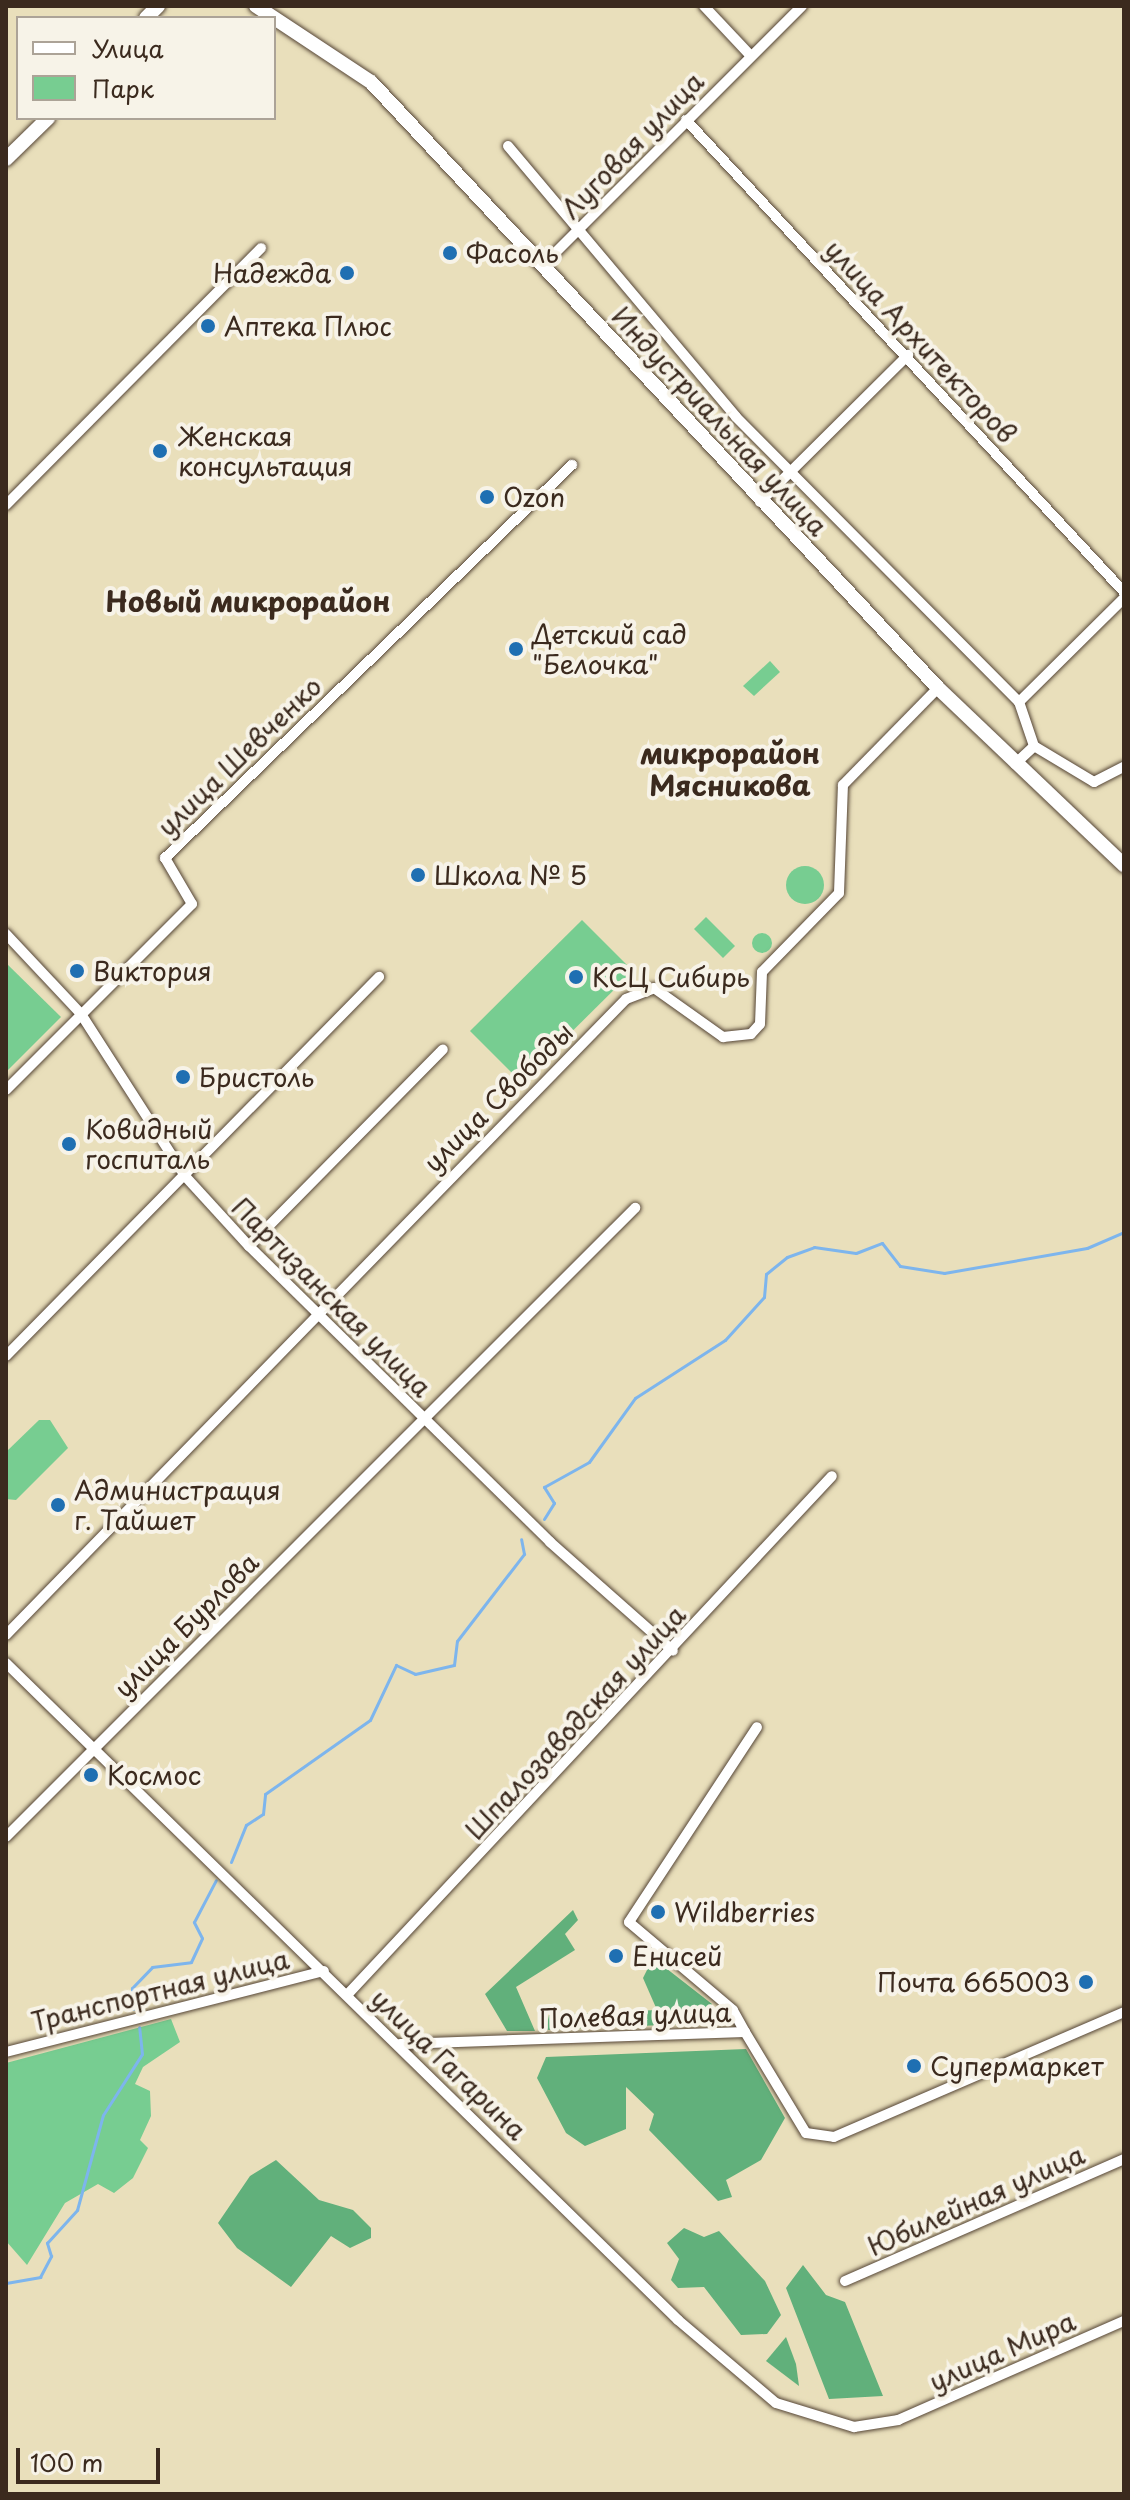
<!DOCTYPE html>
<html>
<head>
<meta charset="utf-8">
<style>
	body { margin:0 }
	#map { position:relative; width:1130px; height:2500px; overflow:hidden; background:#e9dfbb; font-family:"Playpen Sans",sans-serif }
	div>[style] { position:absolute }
	.green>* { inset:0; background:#77cd91 }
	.round { border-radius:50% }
	.forest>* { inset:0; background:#61b07b }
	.stream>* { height:3px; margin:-1.5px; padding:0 1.5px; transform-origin:1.5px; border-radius:1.5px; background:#7db5ed }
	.roads { filter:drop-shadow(0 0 2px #554536) drop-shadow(0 0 2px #554536) }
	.street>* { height:10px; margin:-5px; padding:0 5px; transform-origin:5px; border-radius:5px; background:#fff }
	.secondary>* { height:14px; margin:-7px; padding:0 7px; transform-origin:7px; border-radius:7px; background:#fff }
	.dots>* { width:22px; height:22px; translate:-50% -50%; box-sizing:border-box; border:4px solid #f7f3e8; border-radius:50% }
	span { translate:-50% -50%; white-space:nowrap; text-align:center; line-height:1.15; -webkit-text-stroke:8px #f7f3e8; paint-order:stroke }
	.street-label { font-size:26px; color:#3b2a1e }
	.poi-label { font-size:26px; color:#3b2a1e }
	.left { translate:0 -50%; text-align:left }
	.right { translate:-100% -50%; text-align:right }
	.neighbourhood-label { font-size:28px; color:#3b2a1e; font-weight:700 }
	.frame { position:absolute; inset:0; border:8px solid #3b2a1e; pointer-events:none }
	.legend { position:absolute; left:16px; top:16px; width:260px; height:104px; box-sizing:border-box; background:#f7f3e8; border:2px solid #aca397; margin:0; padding:10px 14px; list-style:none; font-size:24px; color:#3b2a1e }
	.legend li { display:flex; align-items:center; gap:16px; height:40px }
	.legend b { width:40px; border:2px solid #aca397 }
	.scale { position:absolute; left:16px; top:2448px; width:144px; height:36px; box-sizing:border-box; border:4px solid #3b2a1e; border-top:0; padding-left:10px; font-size:24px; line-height:28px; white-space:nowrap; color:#3b2a1e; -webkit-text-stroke:6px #f7f3e8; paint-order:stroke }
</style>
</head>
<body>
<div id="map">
	<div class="green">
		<div style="clip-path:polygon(770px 661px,780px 672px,754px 696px,743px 686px)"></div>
		<div class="round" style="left:786px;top:866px;width:38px;height:38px"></div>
		<div style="clip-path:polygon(706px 917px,735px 946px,723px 958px,694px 929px)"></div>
		<div style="clip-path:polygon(582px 920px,633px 971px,521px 1082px,470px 1031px)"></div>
		<div class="round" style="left:752px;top:933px;width:20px;height:20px"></div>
		<div style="clip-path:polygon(6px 963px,61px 1017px,6px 1072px)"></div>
		<div style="clip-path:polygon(39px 1420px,50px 1420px,68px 1448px,16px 1500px,6px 1499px,6px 1452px)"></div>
		<div style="clip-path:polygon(171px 2019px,180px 2042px,143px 2067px,135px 2084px,150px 2091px,151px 2116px,140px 2140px,148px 2148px,133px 2178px,114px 2193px,98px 2184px,65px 2203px,27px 2265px,6px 2241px,6px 2063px)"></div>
	</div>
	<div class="forest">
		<div style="clip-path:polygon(573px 1910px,578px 1920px,565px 1934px,575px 1950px,516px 1987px,535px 2031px,507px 2031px,485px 1994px)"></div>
		<div style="clip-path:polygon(653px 1958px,712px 2004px,710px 2023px,546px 2030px,549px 2015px,657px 2010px,643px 1978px)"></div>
		<div style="clip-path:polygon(746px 2049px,785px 2118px,761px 2160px,726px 2180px,732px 2197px,718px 2201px,649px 2130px,654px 2114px,626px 2087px,626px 2129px,585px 2146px,566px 2133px,537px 2078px,546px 2057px)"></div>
		<div style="clip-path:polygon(276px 2160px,319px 2200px,353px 2210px,371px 2228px,371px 2238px,350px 2248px,331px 2236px,291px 2287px,237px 2248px,218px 2223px,250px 2176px)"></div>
		<div style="clip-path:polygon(684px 2228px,704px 2237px,719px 2231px,765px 2281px,781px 2315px,767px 2334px,741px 2335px,704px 2287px,678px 2288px,671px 2280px,679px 2259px,667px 2243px)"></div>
		<div style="clip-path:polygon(803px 2265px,826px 2295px,845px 2302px,883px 2396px,829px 2399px,786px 2288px)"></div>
		<div style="clip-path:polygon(786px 2337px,796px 2364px,799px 2386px,766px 2361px)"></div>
	</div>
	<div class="stream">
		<div style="left:544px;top:1519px;width:19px;rotate:-58deg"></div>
		<div style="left:554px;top:1503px;width:19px;rotate:-122deg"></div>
		<div style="left:544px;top:1487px;width:51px;rotate:-29.1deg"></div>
		<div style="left:589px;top:1462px;width:79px;rotate:-54.3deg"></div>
		<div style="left:635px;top:1398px;width:107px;rotate:-32.8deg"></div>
		<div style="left:725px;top:1340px;width:58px;rotate:-47.8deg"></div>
		<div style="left:764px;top:1297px;width:23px;rotate:-85deg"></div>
		<div style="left:766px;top:1274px;width:27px;rotate:-39deg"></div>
		<div style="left:787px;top:1257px;width:29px;rotate:-20deg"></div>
		<div style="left:814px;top:1247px;width:42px;rotate:8.1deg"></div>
		<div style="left:856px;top:1253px;width:28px;rotate:-21deg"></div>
		<div style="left:882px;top:1243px;width:29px;rotate:52deg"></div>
		<div style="left:900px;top:1266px;width:45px;rotate:9deg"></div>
		<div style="left:944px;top:1273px;width:145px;rotate:-9.9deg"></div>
		<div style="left:1087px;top:1248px;width:40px;rotate:-23.4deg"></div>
		<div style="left:231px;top:1862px;width:40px;rotate:-68deg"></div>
		<div style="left:246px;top:1825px;width:20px;rotate:-33deg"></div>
		<div style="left:263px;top:1814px;width:20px;rotate:-84deg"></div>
		<div style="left:265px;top:1794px;width:128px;rotate:-35.2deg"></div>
		<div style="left:370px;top:1720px;width:61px;rotate:-64.7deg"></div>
		<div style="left:396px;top:1665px;width:21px;rotate:25deg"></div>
		<div style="left:415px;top:1674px;width:40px;rotate:-13deg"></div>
		<div style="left:454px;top:1665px;width:24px;rotate:-83deg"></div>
		<div style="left:457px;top:1641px;width:110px;rotate:-52.4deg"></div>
		<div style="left:524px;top:1554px;width:15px;rotate:-101deg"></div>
		<div style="left:133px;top:2009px;width:21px;rotate:-93deg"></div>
		<div style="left:132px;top:1988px;width:29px;rotate:-46deg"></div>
		<div style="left:152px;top:1967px;width:39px;rotate:-7deg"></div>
		<div style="left:191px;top:1962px;width:26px;rotate:-65deg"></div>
		<div style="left:202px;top:1938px;width:18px;rotate:-117deg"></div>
		<div style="left:194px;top:1922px;width:47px;rotate:-62.4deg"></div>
		<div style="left:6px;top:2283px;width:35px;rotate:-10deg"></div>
		<div style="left:40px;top:2277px;width:24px;rotate:-62deg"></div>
		<div style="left:51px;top:2256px;width:14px;rotate:-107deg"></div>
		<div style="left:47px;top:2243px;width:45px;rotate:-47.7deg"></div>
		<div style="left:77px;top:2210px;width:98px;rotate:-74.7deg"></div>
		<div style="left:103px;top:2115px;width:72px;rotate:-57.4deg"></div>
		<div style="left:142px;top:2054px;width:27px;rotate:-96deg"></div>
	</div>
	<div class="roads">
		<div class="street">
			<div style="left:704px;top:6px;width:67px;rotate:46.8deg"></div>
			<div style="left:686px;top:120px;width:644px;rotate:47.14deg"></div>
			<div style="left:508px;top:146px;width:354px;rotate:49.9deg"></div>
			<div style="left:736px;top:417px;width:402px;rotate:45.2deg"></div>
			<div style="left:544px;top:264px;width:365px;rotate:-45deg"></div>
			<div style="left:760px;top:502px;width:209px;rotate:-44.8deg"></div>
			<div style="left:6px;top:505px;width:362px;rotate:-45.2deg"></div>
			<div style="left:1034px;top:746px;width:70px;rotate:31deg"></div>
			<div style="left:1094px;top:782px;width:34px;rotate:-27deg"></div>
			<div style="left:1015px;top:764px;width:26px;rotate:-43deg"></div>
			<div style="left:1034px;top:746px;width:46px;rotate:-108.8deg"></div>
			<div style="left:1019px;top:702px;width:148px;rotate:-44.7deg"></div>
			<div style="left:6px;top:934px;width:110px;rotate:46.8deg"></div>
			<div style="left:81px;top:1014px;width:193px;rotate:57.3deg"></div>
			<div style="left:185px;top:1176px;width:95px;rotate:47.6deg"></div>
			<div style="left:249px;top:1246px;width:422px;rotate:44.5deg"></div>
			<div style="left:550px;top:1542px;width:164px;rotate:41.5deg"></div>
			<div style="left:6px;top:1090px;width:263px;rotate:-45deg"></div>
			<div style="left:192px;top:904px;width:53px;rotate:-120.4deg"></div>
			<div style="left:165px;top:858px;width:566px;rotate:-44deg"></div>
			<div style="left:249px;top:1246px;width:276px;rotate:-45.4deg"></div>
			<div style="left:6px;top:1356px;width:532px;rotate:-45.46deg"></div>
			<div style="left:6px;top:1635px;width:888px;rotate:-45.73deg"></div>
			<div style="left:626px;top:999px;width:30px;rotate:-21deg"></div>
			<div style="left:654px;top:988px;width:85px;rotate:35.4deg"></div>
			<div style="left:723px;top:1037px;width:28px;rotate:-6deg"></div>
			<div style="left:751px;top:1034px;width:13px;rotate:-48deg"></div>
			<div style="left:760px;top:1024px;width:52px;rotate:-87.8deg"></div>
			<div style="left:762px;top:972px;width:110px;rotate:-45.7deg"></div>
			<div style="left:839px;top:893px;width:108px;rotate:-87.9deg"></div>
			<div style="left:843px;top:785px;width:136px;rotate:-45.6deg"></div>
			<div style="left:6px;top:1663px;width:940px;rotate:44.35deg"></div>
			<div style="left:678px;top:2320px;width:128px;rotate:40.3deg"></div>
			<div style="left:776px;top:2403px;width:82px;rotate:17.1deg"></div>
			<div style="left:854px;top:2427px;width:45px;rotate:-9deg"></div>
			<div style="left:898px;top:2420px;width:247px;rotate:-23.7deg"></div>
			<div style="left:6px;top:1837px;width:890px;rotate:-45deg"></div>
			<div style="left:347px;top:1995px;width:710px;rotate:-46.94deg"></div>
			<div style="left:745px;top:2032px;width:25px;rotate:-119deg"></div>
			<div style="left:733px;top:2010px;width:136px;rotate:-139.8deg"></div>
			<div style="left:629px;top:1922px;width:233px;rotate:-56.7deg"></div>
			<div style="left:400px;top:2044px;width:345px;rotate:-2deg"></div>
			<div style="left:745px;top:2032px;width:118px;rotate:58.9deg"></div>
			<div style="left:806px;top:2133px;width:28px;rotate:8deg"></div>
			<div style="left:834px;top:2137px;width:316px;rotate:-23.3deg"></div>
			<div style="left:6px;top:2052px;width:328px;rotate:-14.3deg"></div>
			<div style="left:845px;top:2281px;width:305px;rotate:-23.6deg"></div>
		</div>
		<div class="secondary">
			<div style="left:256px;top:6px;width:138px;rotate:33.5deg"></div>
			<div style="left:371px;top:82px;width:830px;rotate:46.9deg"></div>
			<div style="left:938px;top:688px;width:257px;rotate:43.6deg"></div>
			<div style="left:146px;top:18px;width:17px;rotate:-45deg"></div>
			<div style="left:6px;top:159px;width:59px;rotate:-44.3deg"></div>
		</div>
	</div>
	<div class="dots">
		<div style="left:450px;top:253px;background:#1f6fb2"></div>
		<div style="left:347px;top:273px;background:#1f6fb2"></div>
		<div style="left:208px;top:326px;background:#1f6fb2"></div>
		<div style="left:160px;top:451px;background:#1f6fb2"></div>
		<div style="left:487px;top:497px;background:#1f6fb2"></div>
		<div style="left:516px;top:649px;background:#1f6fb2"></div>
		<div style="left:418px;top:875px;background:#1f6fb2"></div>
		<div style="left:77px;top:971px;background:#1f6fb2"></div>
		<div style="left:576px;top:977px;background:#1f6fb2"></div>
		<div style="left:183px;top:1077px;background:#1f6fb2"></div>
		<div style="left:69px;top:1144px;background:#1f6fb2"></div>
		<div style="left:58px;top:1505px;background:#1f6fb2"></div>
		<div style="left:91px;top:1775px;background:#1f6fb2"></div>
		<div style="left:658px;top:1912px;background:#1f6fb2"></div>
		<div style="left:616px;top:1956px;background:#1f6fb2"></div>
		<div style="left:1086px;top:1982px;background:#1f6fb2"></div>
		<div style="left:914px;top:2066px;background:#1f6fb2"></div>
	</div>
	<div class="street-label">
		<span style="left:632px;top:145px;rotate:-46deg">Луговая улица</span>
		<span style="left:921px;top:341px;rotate:47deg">улица Архитекторов</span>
		<span style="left:720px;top:421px;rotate:47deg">Индустриальная улица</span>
		<span style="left:239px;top:756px;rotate:-44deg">улица Шевченко</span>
		<span style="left:498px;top:1097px;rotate:-45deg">улица Свободы</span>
		<span style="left:332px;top:1297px;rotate:45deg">Партизанская улица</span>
		<span style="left:186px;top:1625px;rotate:-45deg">улица Бурлова</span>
		<span style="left:575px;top:1722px;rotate:-47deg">Шпалозаводская улица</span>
		<span style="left:160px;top:1990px;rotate:-14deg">Транспортная улица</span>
		<span style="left:635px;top:2015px;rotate:-2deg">Полевая улица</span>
		<span style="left:449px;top:2064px;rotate:44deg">улица Гагарина</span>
		<span style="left:976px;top:2200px;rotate:-24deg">Юбилейная улица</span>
		<span style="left:1002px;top:2351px;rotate:-24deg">улица Мира</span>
	</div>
	<div class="poi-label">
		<span class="left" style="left:466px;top:253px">Фасоль</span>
		<span class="right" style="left:331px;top:273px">Надежда</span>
		<span class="left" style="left:224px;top:326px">Аптека Плюс</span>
		<span class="left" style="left:178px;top:451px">Женская<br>консультация</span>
		<span class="left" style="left:503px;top:497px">Ozon</span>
		<span class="left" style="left:532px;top:649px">Детский сад<br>"Белочка"</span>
		<span class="left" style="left:434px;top:875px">Школа № 5</span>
		<span class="left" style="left:93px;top:971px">Виктория</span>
		<span class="left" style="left:592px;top:977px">КСЦ Сибирь</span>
		<span class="left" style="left:199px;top:1077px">Бристоль</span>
		<span class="left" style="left:85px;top:1144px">Ковидный<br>госпиталь</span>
		<span class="left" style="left:74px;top:1505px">Администрация<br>г. Тайшет</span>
		<span class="left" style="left:107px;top:1775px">Космос</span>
		<span class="left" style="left:674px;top:1912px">Wildberries</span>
		<span class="left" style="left:632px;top:1956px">Енисей</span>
		<span class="right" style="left:1070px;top:1982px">Почта 665003</span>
		<span class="left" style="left:930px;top:2066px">Супермаркет</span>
	</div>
	<div class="neighbourhood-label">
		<span style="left:248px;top:601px">Новый микрорайон</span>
		<span style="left:730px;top:769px">микрорайон<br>Мясникова</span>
	</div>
	<div class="frame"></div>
	<ul class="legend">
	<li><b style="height:10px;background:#fff"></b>Улица</li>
	<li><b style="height:22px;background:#77cd91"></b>Парк</li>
	</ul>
	<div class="scale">100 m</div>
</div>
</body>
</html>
